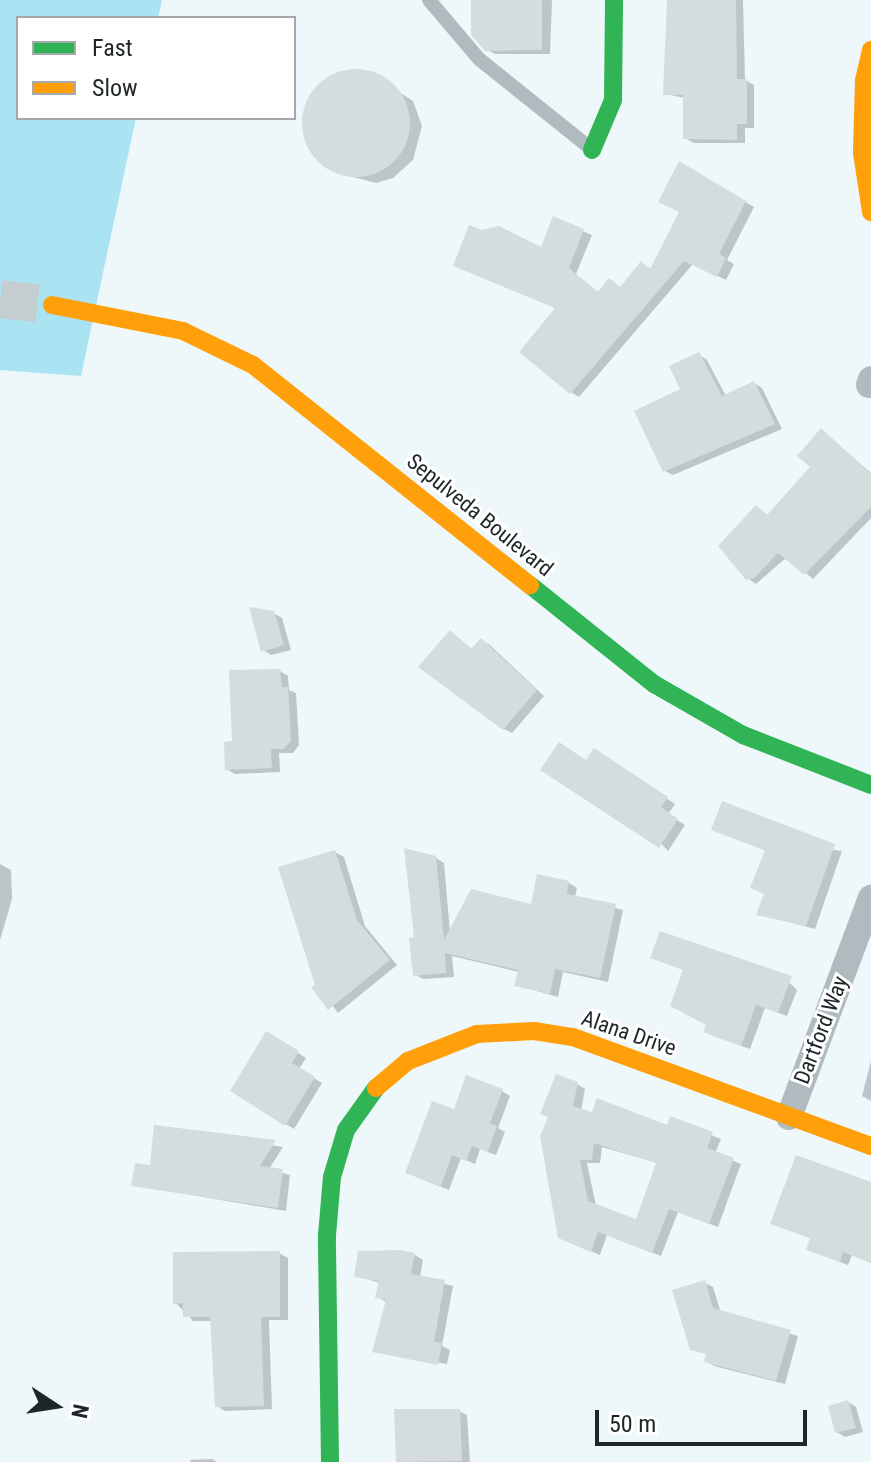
<!DOCTYPE html>
<html>
<head>
<meta charset="utf-8">
<style>
	body { margin:0 }
	#map { position:relative; width:871px; height:1462px; overflow:hidden; background:#eef7fa; font-family:"Roboto Condensed",sans-serif }
	div>[style] { position:absolute }
	.forest>* { inset:0; background:#aae4f3 }
	.shadow>* { inset:0; background:#0003 }
	.building>* { inset:0; background:#d4dcde }
	.round { border-radius:50% }
	.secondary-tunnel>* { height:38px; margin-top:-19px; transform-origin:0; background:repeating-linear-gradient(90deg,#c4cdd0 0 38px,transparent 0 57px) }
	.lane>* { height:14px; margin:-7px; padding:0 7px; transform-origin:7px; border-radius:7px; background:#afbbbe }
	.street>* { height:26px; margin:-13px; padding:0 13px; transform-origin:13px; border-radius:13px; background:#afbbbe }
	.fast>* { height:18px; margin:-9px; padding:0 9px; transform-origin:9px; border-radius:9px; background:#30b455 }
	.slow>* { height:18px; margin:-9px; padding:0 9px; transform-origin:9px; border-radius:9px; background:#ff9f0a }
	span { translate:-50% -50%; white-space:nowrap; text-align:center; line-height:1.15; -webkit-text-stroke:6px #fff; paint-order:stroke }
	.street-label { font-size:22px; color:#1e2628 }
	.legend { position:absolute; left:16px; top:16px; width:280px; height:104px; box-sizing:border-box; background:#fff; border:2px solid #a5a8a9; margin:0; padding:10px 14px; list-style:none; font-size:24px; color:#1e2628 }
	.legend li { display:flex; align-items:center; gap:16px; height:40px }
	.legend b { width:40px; border:2px solid #a5a8a9 }
	.north { position:absolute; left:16px; top:1366px; width:80px; height:80px; -webkit-text-stroke:6px #fff; paint-order:stroke; rotate:102deg; font-size:22px; font-weight:700; line-height:32px; text-align:center; color:#1e2628 }
	.north::after { content:''; display:block; margin:auto; width:28px; height:36px; background:#1e2628; clip-path:polygon(50% 0,100% 100%,50% 72%,0 100%) }
	.scale { position:absolute; left:595px; top:1410px; width:212px; height:36px; box-sizing:border-box; border:4px solid #1e2628; border-top:0; padding-left:10px; font-size:24px; line-height:28px; white-space:nowrap; color:#1e2628; -webkit-text-stroke:6px #fff; paint-order:stroke }
</style>
</head>
<body>
<div id="map">
	<div class="forest">
		<div style="clip-path:polygon(0 0,162px 0,158px 18px,18px 18px,18px 118px,136px 118px,81px 376px,0 370px)"></div>
	</div>
	<div class="shadow">
		<div style="clip-path:polygon(473px 0,552px 0,550px 54px,495px 54px,486px 49px)"></div>
		<div style="clip-path:polygon(669px 0,743px 0,745px 80px,754px 85px,754px 128px,745px 128px,745px 143px,694px 143px,685px 138px,685px 98px,665px 94px)"></div>
		<div style="clip-path:polygon(342px 73px,369px 73px,413px 101px,422px 126px,413px 160px,393px 178px,376px 183px,341px 174px,327px 166px,306px 137px,304px 120px,313px 94px)"></div>
		<div style="clip-path:polygon(679px 163px,754px 207px,727px 260px,734px 264px,726px 280px,693px 264px,579px 397px,571px 392px,542px 250px,554px 219px,592px 235px,576px 274px,599px 293px,610px 280px,622px 288px,642px 264px,652px 270px,681px 212px)"></div>
		<div style="clip-path:polygon(699px 355px,707px 360px,726px 396px,754px 383px,762px 388px,782px 429px,673px 475px,665px 471px,683px 390px)"></div>
		<div style="clip-path:polygon(822px 431px,871px 473px,871px 518px,813px 579px,787px 557px,756px 584px,747px 578px,757px 508px,769px 516px,813px 467px)"></div>
		<div style="clip-path:polygon(273px 613px,282px 618px,291px 650px,271px 655px,263px 650px)"></div>
		<div style="clip-path:polygon(451px 633px,473px 650px,481px 640px,490px 645px,544px 696px,512px 733px,504px 729px)"></div>
		<div style="clip-path:polygon(280px 671px,288px 676px,289px 690px,296px 693px,299px 745px,293px 753px,279px 753px,280px 772px,235px 774px,226px 769px,234px 743px)"></div>
		<div style="clip-path:polygon(603px 755px,675px 804px,668px 814px,685px 825px,668px 851px,587px 762px)"></div>
		<div style="clip-path:polygon(722px 834px,842px 851px,815px 929px,758px 914px,766px 894px,767px 851px)"></div>
		<div style="clip-path:polygon(335px 852px,344px 857px,365px 926px,397px 965px,338px 1013px,317px 985px)"></div>
		<div style="clip-path:polygon(436px 858px,444px 863px,450px 932px,533px 906px,569px 883px,577px 888px,575px 897px,623px 910px,608px 982px,563px 972px,558px 997px,516px 985px,519px 972px,452px 956px,454px 977px,423px 979px,414px 974px,416px 939px)"></div>
		<div style="clip-path:polygon(0 864px,11px 870px,12px 899px,0 940px)"></div>
		<div style="clip-path:polygon(779px 973px,797px 990px,787px 1016px,765px 1008px,750px 1049px,714px 1036px)"></div>
		<div style="clip-path:polygon(267px 1034px,306px 1058px,299px 1069px,322px 1083px,294px 1129px,232px 1091px)"></div>
		<div style="clip-path:polygon(871px 1061px,871px 1101px,862px 1096px)"></div>
		<div style="clip-path:polygon(evenodd,577px 1084px,585px 1089px,581px 1111px,668px 1127px,671px 1119px,721px 1139px,715px 1153px,741px 1164px,718px 1227px,678px 1212px,661px 1256px,607px 1235px,600px 1255px,569px 1242px,542px 1136px,577px 1084px,602px 1147px,658px 1163px,637px 1221px,596px 1206px,587px 1163px,600px 1163px,602px 1147px)"></div>
		<div style="clip-path:polygon(502px 1091px,510px 1096px,498px 1128px,505px 1132px,496px 1155px,480px 1149px,475px 1164px,461px 1158px,449px 1190px,416px 1177px,455px 1112px)"></div>
		<div style="clip-path:polygon(156px 1127px,283px 1147px,269px 1169px,290px 1175px,286px 1211px,133px 1185px,152px 1167px)"></div>
		<div style="clip-path:polygon(871px 1184px,871px 1263px,852px 1255px,848px 1265px,816px 1253px,812px 1239px,781px 1227px)"></div>
		<div style="clip-path:polygon(279px 1253px,288px 1258px,288px 1320px,269px 1320px,272px 1409px,225px 1411px,217px 1406px,212px 1321px,193px 1321px,175px 1302px)"></div>
		<div style="clip-path:polygon(360px 1253px,415px 1255px,423px 1260px,420px 1277px,453px 1286px,442px 1346px,450px 1350px,447px 1364px,374px 1351px,386px 1302px,378px 1297px,380px 1283px,356px 1276px)"></div>
		<div style="clip-path:polygon(705px 1283px,713px 1287px,721px 1313px,798px 1336px,785px 1384px,714px 1366px,706px 1361px,708px 1355px,692px 1348px)"></div>
		<div style="clip-path:polygon(848px 1402px,856px 1407px,863px 1432px,845px 1437px,837px 1432px)"></div>
		<div style="clip-path:polygon(396px 1411px,459px 1411px,467px 1415px,470px 1462px,398px 1462px)"></div>
		<div style="clip-path:polygon(212px 1459px,217px 1462px,191px 1462px,190px 1460px)"></div>
	</div>
	<div class="building">
		<div style="clip-path:polygon(471px 0,542px 0,542px 50px,485px 51px,471px 35px)"></div>
		<div style="clip-path:polygon(667px 0,736px 0,737px 79px,747px 79px,747px 124px,737px 124px,737px 140px,683px 139px,683px 95px,663px 95px)"></div>
		<div class="round" style="left:302px;top:69px;width:108px;height:108px"></div>
		<div style="clip-path:polygon(679px 161px,746px 201px,719px 254px,726px 258px,717px 277px,684px 261px,570px 394px,519px 352px,555px 308px,453px 266px,469px 225px,482px 230px,499px 226px,541px 247px,553px 216px,584px 229px,569px 268px,598px 292px,609px 278px,620px 287px,641px 261px,650px 269px,679px 212px,658px 202px)"></div>
		<div style="clip-path:polygon(699px 352px,722px 396px,754px 381px,775px 424px,663px 472px,634px 411px,680px 389px,669px 366px)"></div>
		<div style="clip-path:polygon(821px 428px,871px 474px,871px 507px,804px 575px,778px 553px,754px 578px,746px 580px,718px 546px,756px 505px,767px 515px,810px 467px,797px 456px)"></div>
		<div style="clip-path:polygon(249px 607px,274px 611px,284px 645px,261px 652px)"></div>
		<div style="clip-path:polygon(450px 630px,471px 649px,481px 638px,537px 690px,503px 730px,418px 667px)"></div>
		<div style="clip-path:polygon(280px 669px,282px 687px,288px 687px,291px 740px,284px 749px,271px 749px,272px 768px,225px 770px,224px 742px,232px 741px,229px 670px)"></div>
		<div style="clip-path:polygon(559px 742px,586px 760px,594px 748px,668px 797px,661px 807px,678px 819px,659px 848px,540px 770px)"></div>
		<div style="clip-path:polygon(722px 801px,835px 844px,806px 926px,756px 915px,764px 894px,750px 888px,765px 850px,711px 830px)"></div>
		<div style="clip-path:polygon(404px 848px,436px 856px,444px 940px,471px 889px,531px 904px,537px 874px,569px 881px,567px 894px,616px 904px,600px 978px,555px 969px,550px 994px,514px 986px,518px 970px,445px 953px,446px 973px,413px 976px,409px 938px,414px 937px)"></div>
		<div style="clip-path:polygon(335px 850px,357px 920px,390px 960px,328px 1010px,311px 987px,315px 985px,278px 867px)"></div>
		<div style="clip-path:polygon(660px 931px,792px 976px,778px 1013px,756px 1005px,741px 1046px,703px 1032px,706px 1025px,670px 1006px,683px 970px,650px 958px)"></div>
		<div style="clip-path:polygon(266px 1031px,299px 1051px,292px 1063px,315px 1077px,285px 1126px,230px 1091px)"></div>
		<div style="clip-path:polygon(evenodd,556px 1074px,578px 1082px,573px 1106px,592px 1112px,597px 1098px,667px 1125px,670px 1116px,713px 1132px,707px 1148px,734px 1158px,709px 1224px,669px 1209px,652px 1253px,598px 1232px,591px 1252px,558px 1238px,540px 1136px,548px 1117px,540px 1114px,556px 1074px,594px 1143px,656px 1163px,636px 1219px,588px 1201px,580px 1160px,592px 1160px,594px 1143px)"></div>
		<div style="clip-path:polygon(466px 1075px,503px 1089px,490px 1123px,497px 1126px,488px 1152px,472px 1146px,466px 1161px,452px 1155px,441px 1186px,405px 1173px,432px 1101px,454px 1109px)"></div>
		<div style="clip-path:polygon(154px 1125px,276px 1140px,260px 1166px,283px 1169px,278px 1208px,131px 1186px,135px 1163px,150px 1165px)"></div>
		<div style="clip-path:polygon(796px 1155px,871px 1182px,871px 1263px,843px 1252px,840px 1262px,806px 1250px,810px 1238px,770px 1224px)"></div>
		<div style="clip-path:polygon(401px 1250px,415px 1253px,411px 1274px,445px 1280px,434px 1342px,442px 1343px,438px 1365px,372px 1352px,386px 1300px,375px 1298px,379px 1281px,354px 1277px,358px 1251px)"></div>
		<div style="clip-path:polygon(280px 1251px,280px 1317px,261px 1317px,264px 1406px,215px 1407px,210px 1317px,183px 1317px,183px 1303px,173px 1304px,173px 1252px)"></div>
		<div style="clip-path:polygon(705px 1280px,713px 1308px,791px 1330px,776px 1381px,704px 1362px,706px 1354px,690px 1350px,672px 1290px)"></div>
		<div style="clip-path:polygon(848px 1400px,856px 1428px,835px 1433px,828px 1406px)"></div>
		<div style="clip-path:polygon(394px 1409px,460px 1409px,462px 1461px,396px 1462px)"></div>
	</div>
	<div class="secondary-tunnel">
		<div style="left:0;top:299px;width:52px;rotate:6.6deg"></div>
	</div>
	<div class="lane">
		<div style="left:429px;top:0;width:77px;rotate:49.7deg"></div>
		<div style="left:479px;top:59px;width:141px;rotate:38.7deg"></div>
	</div>
	<div class="street">
		<div style="left:869px;top:385px;width:6px;rotate:-72deg"></div>
		<div style="left:789px;top:1117px;width:234px;rotate:-69.5deg"></div>
	</div>
	<div class="fast">
		<div style="left:592px;top:150px;width:54px;rotate:-67.2deg"></div>
		<div style="left:613px;top:100px;width:100px;rotate:-89.4deg"></div>
		<div style="left:530px;top:585px;width:159px;rotate:38.6deg"></div>
		<div style="left:654px;top:684px;width:103px;rotate:29.8deg"></div>
		<div style="left:743px;top:735px;width:137px;rotate:21.3deg"></div>
		<div style="left:330px;top:1462px;width:227px;rotate:-90.8deg"></div>
		<div style="left:327px;top:1235px;width:58px;rotate:-85.1deg"></div>
		<div style="left:332px;top:1177px;width:49px;rotate:-73.4deg"></div>
		<div style="left:346px;top:1130px;width:52px;rotate:-54.5deg"></div>
	</div>
	<div class="slow">
		<div style="left:871px;top:50px;width:31px;rotate:103deg"></div>
		<div style="left:864px;top:80px;width:73px;rotate:91.6deg"></div>
		<div style="left:862px;top:153px;width:60px;rotate:81.3deg"></div>
		<div style="left:52px;top:305px;width:134px;rotate:11.2deg"></div>
		<div style="left:183px;top:331px;width:78px;rotate:25.9deg"></div>
		<div style="left:253px;top:365px;width:354px;rotate:38.5deg"></div>
		<div style="left:376px;top:1088px;width:42px;rotate:-40.2deg"></div>
		<div style="left:408px;top:1061px;width:74px;rotate:-21.4deg"></div>
		<div style="left:477px;top:1034px;width:57px;rotate:-3deg"></div>
		<div style="left:534px;top:1031px;width:39px;rotate:9deg"></div>
		<div style="left:573px;top:1037px;width:317px;rotate:20.1deg"></div>
	</div>
	<div class="street-label">
		<span style="left:480px;top:515px;rotate:39deg">Sepulveda Boulevard</span>
		<span style="left:821px;top:1030px;rotate:-69deg">Dartford Way</span>
		<span style="left:629px;top:1033px;rotate:19deg">Alana Drive</span>
	</div>
	<ul class="legend">
	<li><b style="height:10px;background:#30b455"></b>Fast</li>
	<li><b style="height:10px;background:#ff9f0a"></b>Slow</li>
	</ul>
	<div class="north">N</div>
	<div class="scale">50 m</div>
</div>
</body>
</html>
